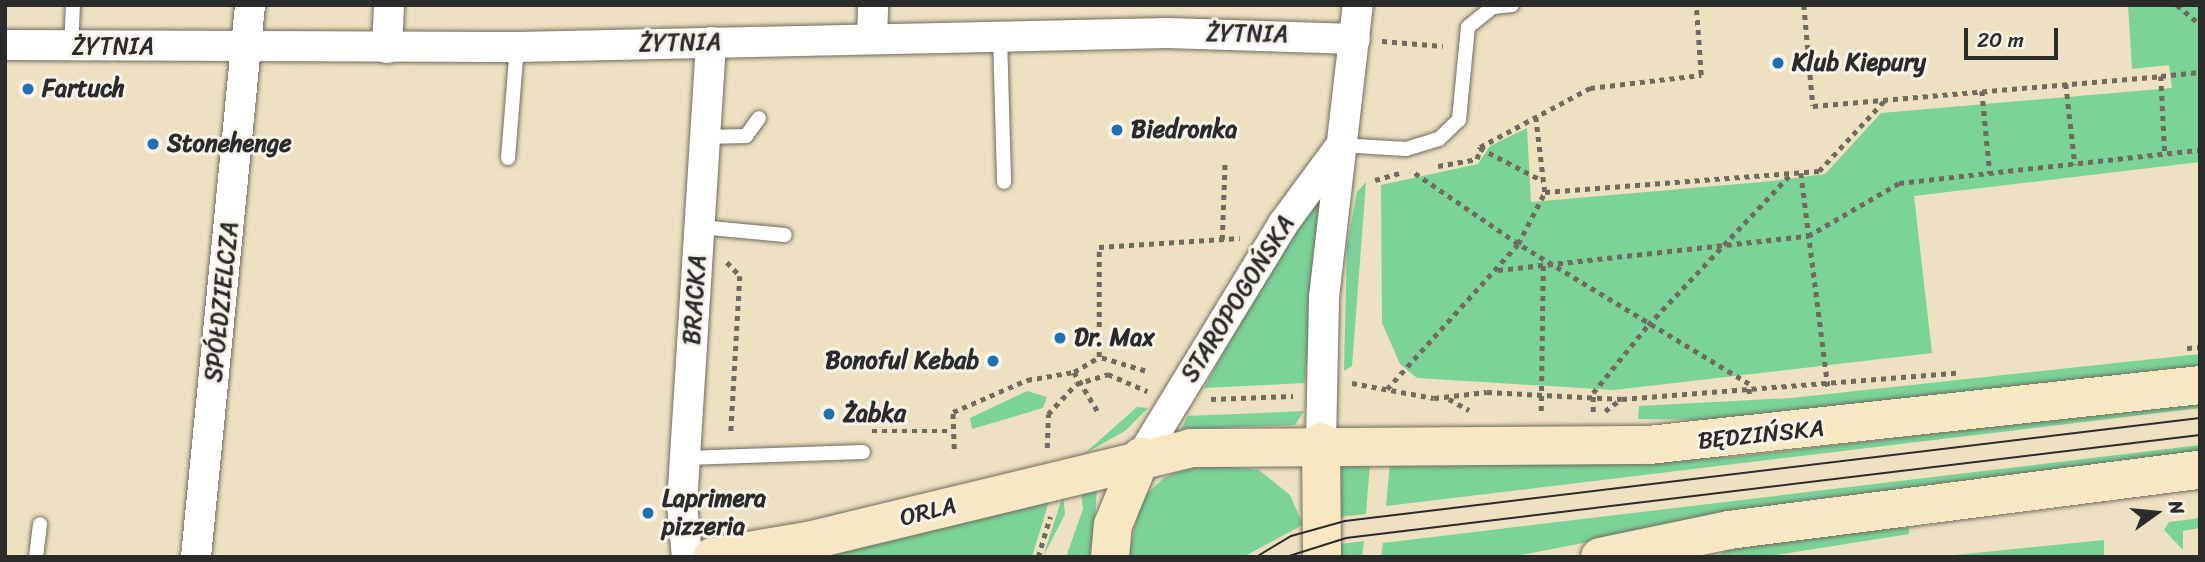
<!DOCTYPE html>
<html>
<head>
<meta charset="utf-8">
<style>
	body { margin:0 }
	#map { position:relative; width:2205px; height:562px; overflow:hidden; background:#eee1c1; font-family:Sriracha,sans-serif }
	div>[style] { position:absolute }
	.green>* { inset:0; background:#7bd398 }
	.path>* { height:4.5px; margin-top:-2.25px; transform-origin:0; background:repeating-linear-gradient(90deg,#6f6b60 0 5px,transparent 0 10px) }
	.roads { filter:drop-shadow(0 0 2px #6f6b60) drop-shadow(0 0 2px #6f6b60) }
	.lane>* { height:14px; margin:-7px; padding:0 7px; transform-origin:7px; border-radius:7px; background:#fff }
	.street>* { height:30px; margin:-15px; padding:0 15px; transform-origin:15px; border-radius:15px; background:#fff }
	.secondary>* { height:38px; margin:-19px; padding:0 19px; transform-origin:19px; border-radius:19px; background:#f7e8c3 }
	.tram>* { height:2px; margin:-1px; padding:0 1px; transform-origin:1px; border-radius:1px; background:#2b2b2b }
	.dots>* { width:19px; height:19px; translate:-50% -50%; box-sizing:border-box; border:4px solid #f7f3e8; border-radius:50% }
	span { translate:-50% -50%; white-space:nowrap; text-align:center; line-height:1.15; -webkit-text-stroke:6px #f7f3e8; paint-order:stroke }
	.street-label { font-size:24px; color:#2b2b2b }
	.poi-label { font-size:24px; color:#2b2b2b; font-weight:700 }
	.left { translate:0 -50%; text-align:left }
	.right { translate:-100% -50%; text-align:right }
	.frame { position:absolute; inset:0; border:7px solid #2b2b2b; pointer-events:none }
	.north { position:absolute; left:2121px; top:478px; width:70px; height:70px; -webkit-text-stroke:5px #f7f3e8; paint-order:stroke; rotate:75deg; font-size:19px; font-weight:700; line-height:28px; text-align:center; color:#2b2b2b }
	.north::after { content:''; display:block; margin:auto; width:24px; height:32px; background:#2b2b2b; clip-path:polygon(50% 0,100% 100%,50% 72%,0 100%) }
	.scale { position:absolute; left:1964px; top:28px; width:94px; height:32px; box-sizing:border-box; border:4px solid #2b2b2b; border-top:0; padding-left:9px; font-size:21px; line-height:24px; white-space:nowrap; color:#2b2b2b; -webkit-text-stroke:5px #f7f3e8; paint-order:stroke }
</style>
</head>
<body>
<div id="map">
	<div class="green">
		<div style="clip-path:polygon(2128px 5px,2200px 5px,2200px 162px,1914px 196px,1932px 353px,1614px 390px,1417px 378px,1400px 364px,1382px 323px,1381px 185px,1478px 164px,1490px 146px,1527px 128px,1531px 202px,1773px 181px,1825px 174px,1881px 113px,2172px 88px,2169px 65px,2132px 69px)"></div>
		<div style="clip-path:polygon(1366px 182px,1352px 366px,1344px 371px,1347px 245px,1357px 192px)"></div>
		<div style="clip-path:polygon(1312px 192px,1322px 192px,1305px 383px,1204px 388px)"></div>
		<div style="clip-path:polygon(2200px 354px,2200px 366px,1721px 420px,1638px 419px,1639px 406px,1791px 398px)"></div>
		<div style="clip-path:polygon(1027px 391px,1047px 397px,1043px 408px,972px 429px,970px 418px)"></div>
		<div style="clip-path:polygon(2200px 402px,2200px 408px,1386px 506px,1390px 463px,1733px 457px)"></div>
		<div style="clip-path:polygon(1137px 407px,1148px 408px,1125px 431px,1084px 454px)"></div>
		<div style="clip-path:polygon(1304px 411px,1295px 425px,1181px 429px,1188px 416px)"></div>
		<div style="clip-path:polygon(2200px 445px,2200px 453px,1793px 502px,1511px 557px,1381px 557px,1383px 543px)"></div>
		<div style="clip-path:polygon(1370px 462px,1366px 514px,1339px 517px,1339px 465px)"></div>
		<div style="clip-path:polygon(1201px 464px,1259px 470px,1290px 495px,1303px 525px,1243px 557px,1128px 557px,1141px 499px,1165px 477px)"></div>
		<div style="clip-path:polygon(1097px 489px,1092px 557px,1066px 557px,1083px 509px,1081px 491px)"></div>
		<div style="clip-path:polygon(1063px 495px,1065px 514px,1043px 557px)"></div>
		<div style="clip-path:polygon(1050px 498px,1032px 557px,808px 557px,898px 539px)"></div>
		<div style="clip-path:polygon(2200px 518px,2200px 528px,2183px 531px,2183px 550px,2164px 530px,2169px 522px)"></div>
		<div style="clip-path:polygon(1877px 527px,1909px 528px,1909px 534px,1763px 557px,1717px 557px,1726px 550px)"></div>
		<div style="clip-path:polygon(2104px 540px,2104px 557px,1935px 557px)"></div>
		<div style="clip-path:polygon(1364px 541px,1362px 557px,1340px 557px,1340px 544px)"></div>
	</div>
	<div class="path">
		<div style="left:1804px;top:5px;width:101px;rotate:84.9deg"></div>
		<div style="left:1813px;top:106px;width:349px;rotate:-4.9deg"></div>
		<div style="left:2161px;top:76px;width:78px;rotate:87.1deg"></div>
		<div style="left:2177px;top:5px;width:30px;rotate:40deg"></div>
		<div style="left:1382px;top:41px;width:61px;rotate:4.7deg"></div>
		<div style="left:2161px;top:76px;width:39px;rotate:-6deg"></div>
		<div style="left:2066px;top:84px;width:81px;rotate:83.6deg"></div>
		<div style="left:1982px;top:91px;width:83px;rotate:84.5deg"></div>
		<div style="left:1536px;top:117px;width:76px;rotate:83.2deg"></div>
		<div style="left:1480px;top:147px;width:125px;rotate:-28.2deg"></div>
		<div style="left:1590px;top:88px;width:112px;rotate:-6.7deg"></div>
		<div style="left:1701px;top:75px;width:70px;rotate:-94.1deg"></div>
		<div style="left:1480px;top:148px;width:71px;rotate:27.6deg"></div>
		<div style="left:1438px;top:166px;width:40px;rotate:-10deg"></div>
		<div style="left:1477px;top:159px;width:12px;rotate:-76deg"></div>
		<div style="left:1801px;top:173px;width:215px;rotate:82.8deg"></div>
		<div style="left:1375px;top:180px;width:25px;rotate:-16deg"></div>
		<div style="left:1222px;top:240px;width:80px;rotate:-87.9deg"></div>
		<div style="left:727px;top:262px;width:19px;rotate:47deg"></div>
		<div style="left:740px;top:276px;width:156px;rotate:93.3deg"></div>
		<div style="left:1498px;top:270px;width:312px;rotate:-6.3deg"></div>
		<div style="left:1808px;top:236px;width:105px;rotate:-30.2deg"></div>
		<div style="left:1899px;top:183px;width:303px;rotate:-6.3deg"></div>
		<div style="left:2187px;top:348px;width:13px;rotate:-4deg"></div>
		<div style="left:1145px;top:371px;width:48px;rotate:-163.1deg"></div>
		<div style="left:1099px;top:357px;width:110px;rotate:-90deg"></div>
		<div style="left:1099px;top:247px;width:141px;rotate:-3.7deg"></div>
		<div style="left:1074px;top:372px;width:29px;rotate:-31deg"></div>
		<div style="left:1352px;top:383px;width:83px;rotate:10.4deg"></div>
		<div style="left:1434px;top:398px;width:53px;rotate:-6.5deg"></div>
		<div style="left:1487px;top:392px;width:135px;rotate:3deg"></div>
		<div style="left:1622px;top:399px;width:335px;rotate:-4.5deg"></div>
		<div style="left:1387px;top:389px;width:195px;rotate:-47.9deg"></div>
		<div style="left:1518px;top:244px;width:130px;rotate:-145.7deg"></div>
		<div style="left:1749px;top:394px;width:10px;rotate:-90deg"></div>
		<div style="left:1749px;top:384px;width:270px;rotate:-148.8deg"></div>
		<div style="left:1518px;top:244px;width:59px;rotate:-62.6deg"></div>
		<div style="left:1545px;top:192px;width:275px;rotate:-4.4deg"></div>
		<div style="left:1819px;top:171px;width:97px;rotate:-47.1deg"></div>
		<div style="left:1211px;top:399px;width:82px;rotate:-2.1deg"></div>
		<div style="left:1449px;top:399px;width:23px;rotate:29deg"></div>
		<div style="left:1541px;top:411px;width:146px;rotate:-89.2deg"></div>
		<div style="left:1605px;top:411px;width:20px;rotate:-37deg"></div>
		<div style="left:1593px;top:412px;width:19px;rotate:-90deg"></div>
		<div style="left:1593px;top:393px;width:87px;rotate:-51deg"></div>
		<div style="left:1648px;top:325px;width:207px;rotate:-46.6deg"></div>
		<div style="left:872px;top:431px;width:80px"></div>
		<div style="left:1047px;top:448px;width:34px;rotate:-88deg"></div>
		<div style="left:1048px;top:414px;width:41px;rotate:-47deg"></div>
		<div style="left:1076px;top:384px;width:34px;rotate:-17deg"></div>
		<div style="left:1108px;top:374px;width:43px;rotate:23.6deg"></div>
		<div style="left:954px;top:449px;width:37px;rotate:-92deg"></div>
		<div style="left:953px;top:412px;width:81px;rotate:-23.4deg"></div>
		<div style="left:1027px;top:380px;width:48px;rotate:-9.7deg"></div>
		<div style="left:1074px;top:372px;width:50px;rotate:58.8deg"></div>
		<div style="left:1038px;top:557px;width:42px;rotate:-73.3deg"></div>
	</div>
	<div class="roads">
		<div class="lane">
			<div style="left:1000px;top:36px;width:146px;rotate:88.4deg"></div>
			<div style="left:71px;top:46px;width:41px;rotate:-87.2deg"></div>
			<div style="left:706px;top:137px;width:40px;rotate:-1.4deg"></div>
			<div style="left:746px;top:136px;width:22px;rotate:-54deg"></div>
			<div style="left:1340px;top:145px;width:66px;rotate:3.5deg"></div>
			<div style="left:1406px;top:149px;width:34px;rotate:-17deg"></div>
			<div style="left:1439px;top:139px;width:28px;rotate:-44deg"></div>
			<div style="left:1459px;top:120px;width:93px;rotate:-84.5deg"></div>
			<div style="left:1468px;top:27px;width:32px;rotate:-39deg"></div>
			<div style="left:1493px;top:7px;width:19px;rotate:-6deg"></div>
			<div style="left:508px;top:158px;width:111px;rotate:-85.4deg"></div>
			<div style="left:700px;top:227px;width:85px;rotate:5.4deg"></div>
			<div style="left:685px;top:458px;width:178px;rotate:-1.9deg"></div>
			<div style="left:36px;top:557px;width:33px;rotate:-83deg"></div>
		</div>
		<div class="street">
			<div style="left:872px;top:38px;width:33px;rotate:-88deg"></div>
			<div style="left:5px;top:45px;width:512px;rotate:0.22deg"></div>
			<div style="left:517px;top:47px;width:650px;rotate:-1.23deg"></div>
			<div style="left:1167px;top:33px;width:188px;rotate:1.8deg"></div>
			<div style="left:387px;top:48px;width:43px;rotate:-87.3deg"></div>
			<div style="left:1321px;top:442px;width:145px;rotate:-88.8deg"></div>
			<div style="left:1324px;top:297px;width:294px;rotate:-83.4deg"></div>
			<div style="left:1141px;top:457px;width:273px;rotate:-58.6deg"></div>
			<div style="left:1283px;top:224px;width:94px;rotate:-53.6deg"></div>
			<div style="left:196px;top:557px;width:555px;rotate:-84.41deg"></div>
			<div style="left:687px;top:557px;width:53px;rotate:-95.4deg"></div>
			<div style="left:682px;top:504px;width:463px;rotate:-86.4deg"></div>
		</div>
		<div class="secondary">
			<div style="left:1321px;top:442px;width:115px;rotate:89.5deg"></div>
			<div style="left:712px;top:557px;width:97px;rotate:-9.5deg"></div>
			<div style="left:808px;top:541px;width:394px;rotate:-13.6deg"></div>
			<div style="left:1191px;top:448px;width:458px;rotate:-0.4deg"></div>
			<div style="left:1649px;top:445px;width:554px;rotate:-6.21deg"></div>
			<div style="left:1110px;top:557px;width:32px;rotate:-85deg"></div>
			<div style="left:1113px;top:525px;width:74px;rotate:-67.6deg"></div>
			<div style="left:1600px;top:557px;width:132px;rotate:-11.8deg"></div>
			<div style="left:1729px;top:530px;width:475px;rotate:-7.3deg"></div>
		</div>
	</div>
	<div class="tram">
		<div style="left:1256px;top:557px;width:41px;rotate:-31deg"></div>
		<div style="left:1291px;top:536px;width:56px;rotate:-15.5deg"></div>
		<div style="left:1345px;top:521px;width:861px;rotate:-6.87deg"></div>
		<div style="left:1286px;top:557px;width:63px;rotate:-17.6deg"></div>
		<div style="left:1346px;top:538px;width:860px;rotate:-6.88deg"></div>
	</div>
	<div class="dots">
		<div style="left:1778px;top:63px;background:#1f6fb2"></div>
		<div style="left:28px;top:89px;background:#1f6fb2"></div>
		<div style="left:1117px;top:130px;background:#1f6fb2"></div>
		<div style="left:153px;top:144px;background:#1f6fb2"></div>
		<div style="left:1060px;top:338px;background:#1f6fb2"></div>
		<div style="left:993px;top:361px;background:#1f6fb2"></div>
		<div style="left:829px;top:414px;background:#1f6fb2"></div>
		<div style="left:648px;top:513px;background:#1f6fb2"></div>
	</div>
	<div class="street-label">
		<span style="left:1247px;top:34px;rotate:1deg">ŻYTNIA</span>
		<span style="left:680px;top:43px;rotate:-1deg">ŻYTNIA</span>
		<span style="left:113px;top:47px">ŻYTNIA</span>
		<span style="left:1238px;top:299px;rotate:-58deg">STAROPOGOŃSKA</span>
		<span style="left:695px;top:300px;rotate:-86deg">BRACKA</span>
		<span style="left:222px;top:302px;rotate:-84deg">SPÓŁDZIELCZA</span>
		<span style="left:1761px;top:435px;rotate:-6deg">BĘDZIŃSKA</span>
		<span style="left:928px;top:512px;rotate:-14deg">ORLA</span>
	</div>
	<div class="poi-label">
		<span class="left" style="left:1792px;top:63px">Klub Kiepury</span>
		<span class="left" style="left:42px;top:89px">Fartuch</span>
		<span class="left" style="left:1131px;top:130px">Biedronka</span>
		<span class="left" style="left:167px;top:144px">Stonehenge</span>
		<span class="left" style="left:1074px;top:338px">Dr. Max</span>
		<span class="right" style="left:979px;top:361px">Bonoful Kebab</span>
		<span class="left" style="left:843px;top:414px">Żabka</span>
		<span class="left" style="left:662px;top:513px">Laprimera<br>pizzeria</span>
	</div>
	<div class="frame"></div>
	<div class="north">N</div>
	<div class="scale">20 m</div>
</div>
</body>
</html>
